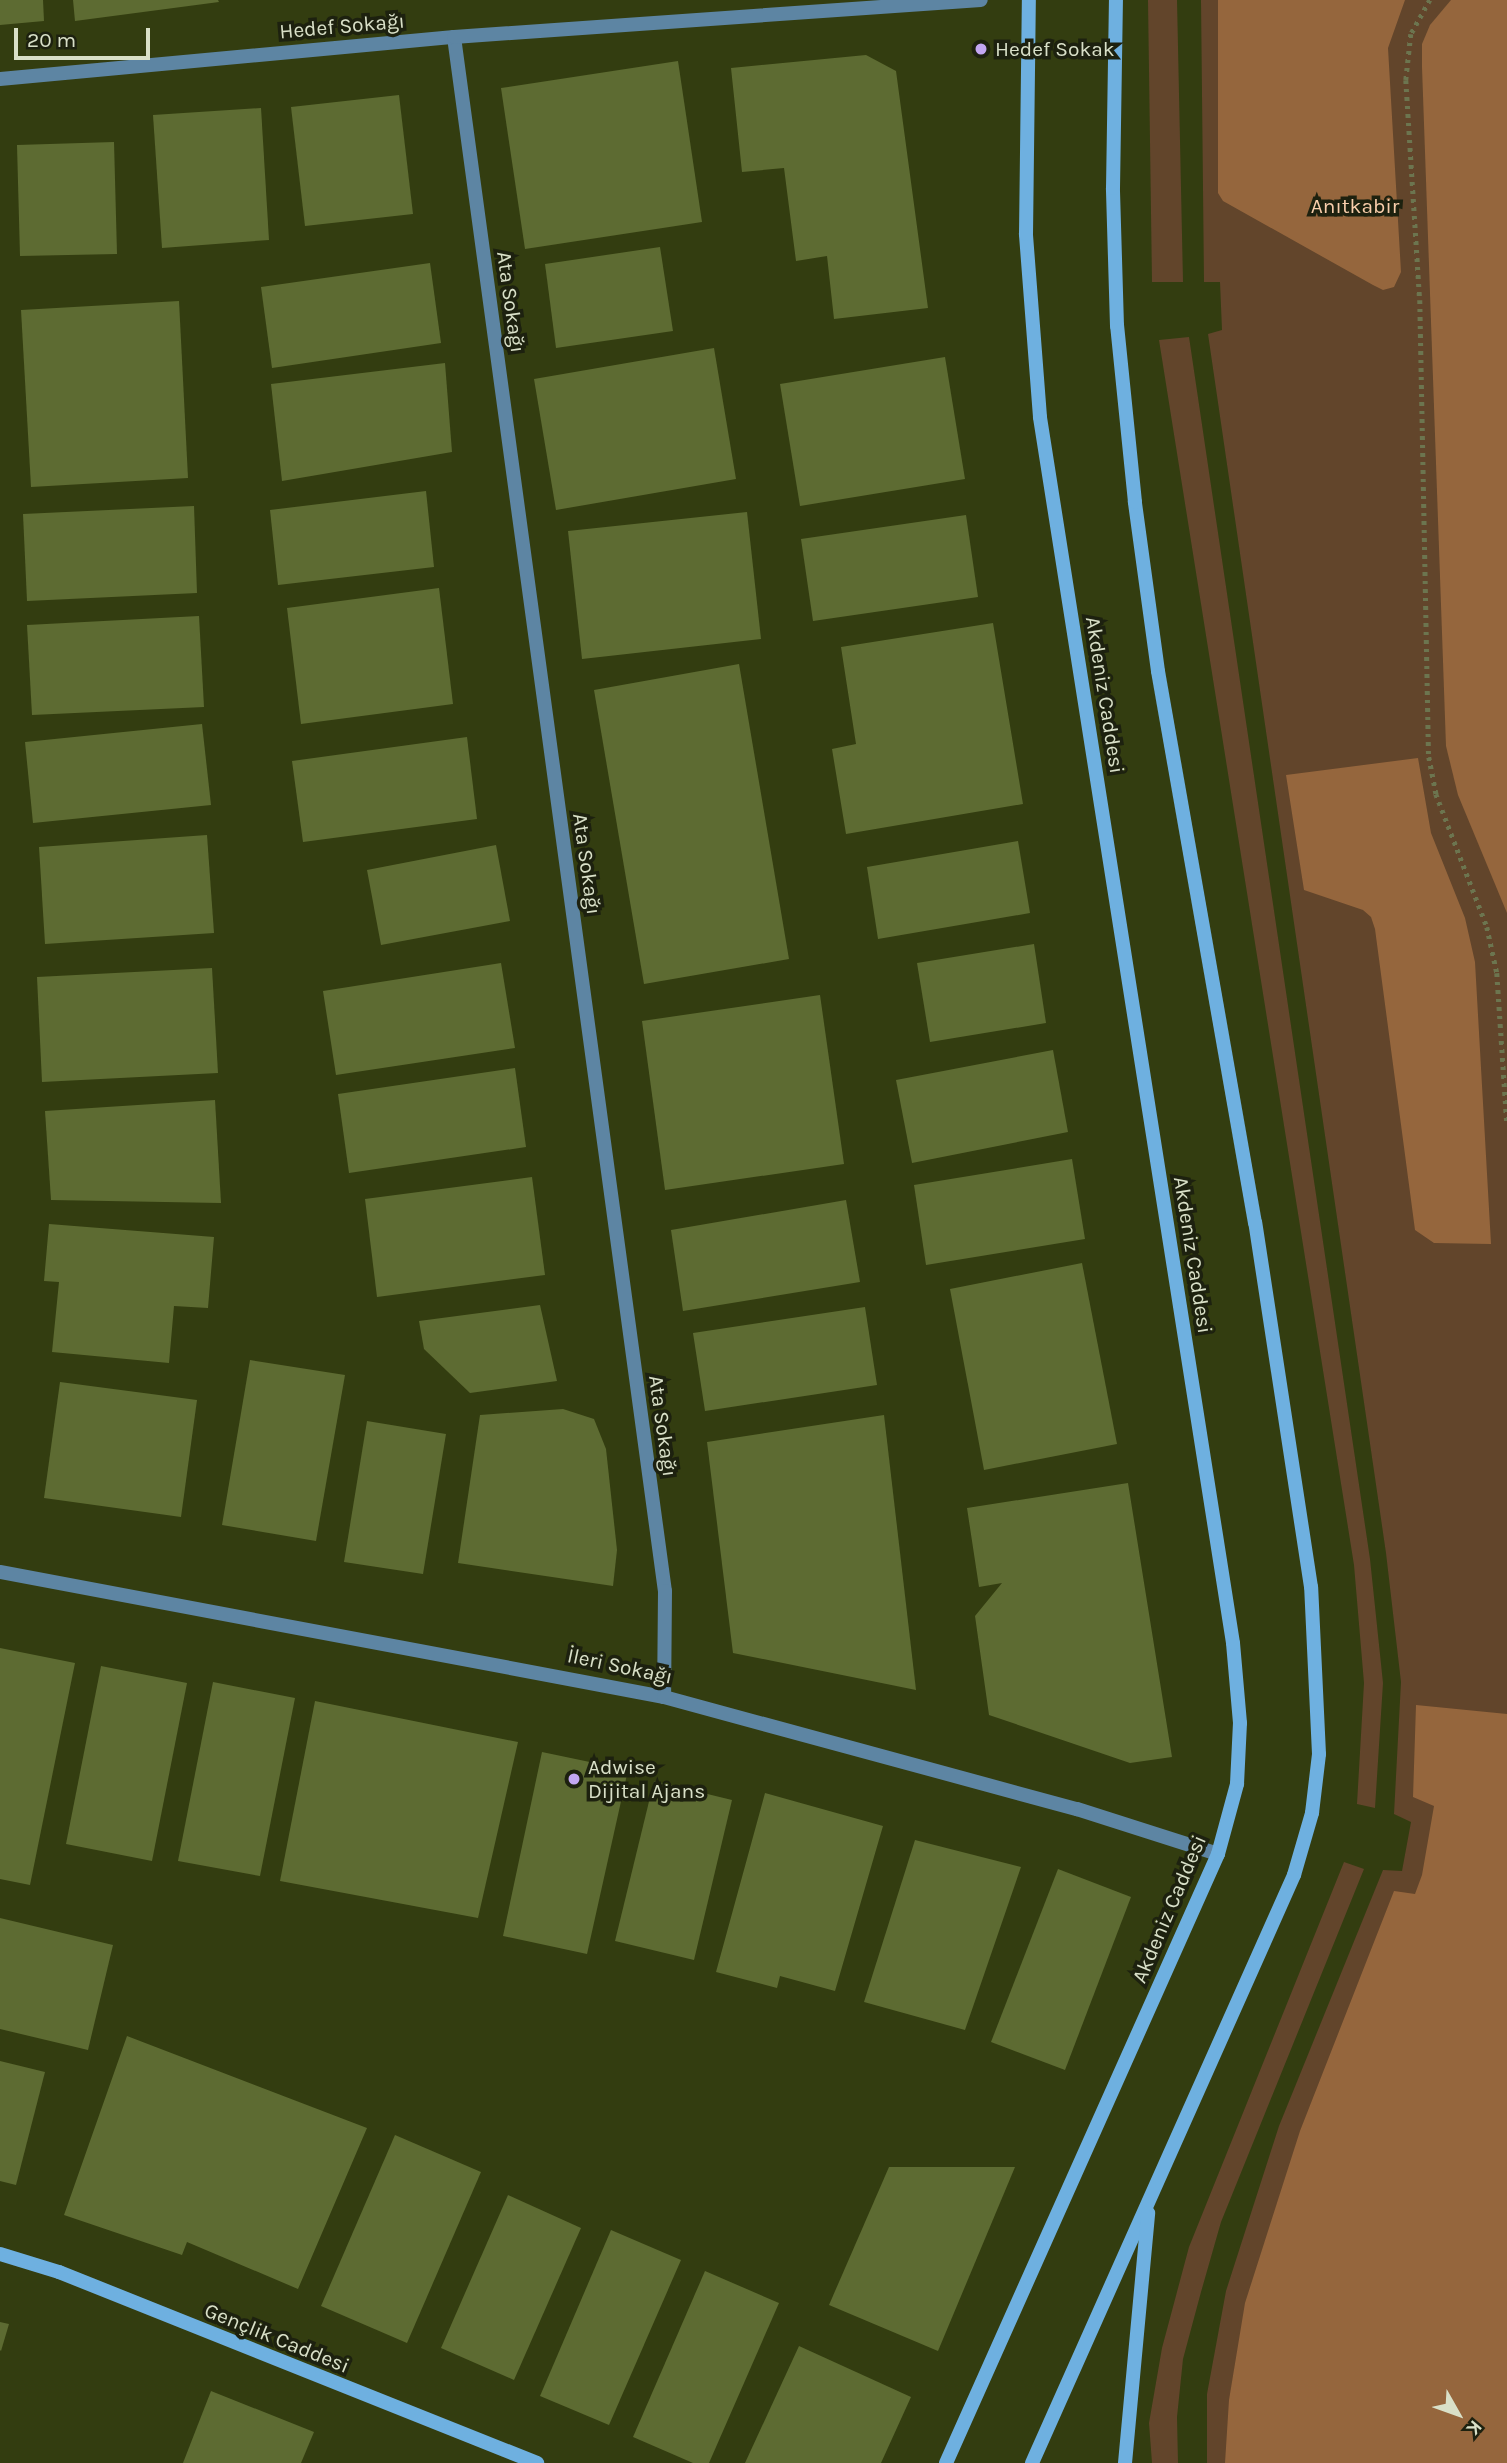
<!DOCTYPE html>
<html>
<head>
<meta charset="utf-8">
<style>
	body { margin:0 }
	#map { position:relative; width:1507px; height:2463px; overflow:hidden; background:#333d10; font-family:Karla,sans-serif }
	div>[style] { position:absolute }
	.green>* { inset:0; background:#62452b }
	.forest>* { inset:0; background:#95663d }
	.building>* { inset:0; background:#5d6b32 }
	.path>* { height:4.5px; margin-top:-2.25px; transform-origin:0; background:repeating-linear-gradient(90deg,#6c754f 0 3.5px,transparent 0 8.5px) }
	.minor>* { height:14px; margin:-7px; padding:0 7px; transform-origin:7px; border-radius:7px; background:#5d85a3 }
	.secondary>* { height:14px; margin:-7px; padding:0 7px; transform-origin:7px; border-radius:7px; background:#6eb0e0 }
	.dots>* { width:19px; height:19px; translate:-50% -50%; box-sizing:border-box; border:4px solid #1d210f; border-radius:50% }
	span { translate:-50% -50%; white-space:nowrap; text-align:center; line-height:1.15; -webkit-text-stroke:7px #1d210f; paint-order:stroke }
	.street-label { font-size:21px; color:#d9e0c8 }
	.poi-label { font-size:21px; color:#d9e0c8 }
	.left { translate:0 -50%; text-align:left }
	.park-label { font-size:21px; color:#f9ceab }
	.north { position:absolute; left:1423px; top:2379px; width:70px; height:70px; -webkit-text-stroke:5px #1d210f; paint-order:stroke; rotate:130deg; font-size:19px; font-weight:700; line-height:28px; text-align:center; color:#d9e0c8 }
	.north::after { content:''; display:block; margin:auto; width:24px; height:32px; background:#d9e0c8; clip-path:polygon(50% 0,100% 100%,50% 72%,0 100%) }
	.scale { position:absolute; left:14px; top:28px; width:136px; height:32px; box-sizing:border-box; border:4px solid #d9e0c8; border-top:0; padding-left:9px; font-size:21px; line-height:24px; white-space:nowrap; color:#d9e0c8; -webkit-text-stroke:5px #1d210f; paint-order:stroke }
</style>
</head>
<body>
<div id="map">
	<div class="green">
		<div style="clip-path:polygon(1148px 0,1177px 0,1183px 282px,1152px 282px)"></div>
		<div style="clip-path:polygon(1201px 0,1507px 0,1507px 2463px,1207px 2463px,1207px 2394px,1226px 2291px,1279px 2126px,1383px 1870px,1402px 1871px,1411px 1822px,1394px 1814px,1401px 1682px,1386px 1553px,1208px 334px,1222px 330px,1220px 282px,1204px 282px)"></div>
		<div style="clip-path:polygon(1189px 337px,1370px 1559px,1383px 1683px,1375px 1808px,1357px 1804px,1364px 1683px,1354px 1565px,1159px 340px)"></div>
		<div style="clip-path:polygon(1344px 1862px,1364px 1869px,1221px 2222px,1201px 2292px,1183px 2359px,1177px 2417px,1178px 2463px,1152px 2463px,1149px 2423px,1162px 2348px,1189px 2247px)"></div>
	</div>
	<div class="forest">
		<div style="clip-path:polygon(1218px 0,1405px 0,1388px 48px,1401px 272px,1394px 287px,1383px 290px,1373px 285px,1223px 201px,1218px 193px)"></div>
		<div style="clip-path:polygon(1451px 0,1507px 0,1507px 913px,1458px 795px,1446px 746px,1422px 67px,1422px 44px,1430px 25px)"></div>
		<div style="clip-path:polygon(1418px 758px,1431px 833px,1465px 918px,1475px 962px,1491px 1244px,1434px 1243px,1415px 1230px,1375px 929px,1371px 917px,1363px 910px,1304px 890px,1286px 775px)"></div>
		<div style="clip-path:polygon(1416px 1705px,1507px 1714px,1507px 2463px,1225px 2463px,1229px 2400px,1245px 2303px,1300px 2131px,1394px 1891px,1415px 1894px,1422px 1875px,1434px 1806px,1413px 1797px)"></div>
	</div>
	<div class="building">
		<div style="clip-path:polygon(0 0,43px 0,44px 21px,0 25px)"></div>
		<div style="clip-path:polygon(73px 0,218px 0,219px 2px,75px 21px)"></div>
		<div style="clip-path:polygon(866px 55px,896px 71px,928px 308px,834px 319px,827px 256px,796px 261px,784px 168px,742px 172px,731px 68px)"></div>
		<div style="clip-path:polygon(678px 61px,702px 222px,525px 249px,501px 88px)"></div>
		<div style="clip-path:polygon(399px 95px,413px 214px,305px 226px,291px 107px)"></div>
		<div style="clip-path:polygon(261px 108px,269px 240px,162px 248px,153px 115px)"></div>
		<div style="clip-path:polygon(114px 142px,117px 254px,20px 256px,17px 145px)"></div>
		<div style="clip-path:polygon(660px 247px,673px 331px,556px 348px,545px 264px)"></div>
		<div style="clip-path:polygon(430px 263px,441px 343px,272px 368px,261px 287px)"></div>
		<div style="clip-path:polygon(179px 301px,188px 478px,31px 487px,21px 310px)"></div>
		<div style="clip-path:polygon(714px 348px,736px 479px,556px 510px,534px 379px)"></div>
		<div style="clip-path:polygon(945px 357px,965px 479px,800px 506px,780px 384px)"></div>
		<div style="clip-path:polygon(445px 363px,452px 452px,282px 481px,271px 384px)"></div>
		<div style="clip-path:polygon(426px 491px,434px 567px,278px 585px,270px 510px)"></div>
		<div style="clip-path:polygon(194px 506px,197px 593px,27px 601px,23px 514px)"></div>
		<div style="clip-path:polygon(747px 512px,761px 639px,582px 659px,568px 531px)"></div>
		<div style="clip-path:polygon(966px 515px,978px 597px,813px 621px,801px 539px)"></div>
		<div style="clip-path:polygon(439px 588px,453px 704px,301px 724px,287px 608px)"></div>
		<div style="clip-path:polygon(199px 616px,204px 707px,32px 715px,27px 625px)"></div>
		<div style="clip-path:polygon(993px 623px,1023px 804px,846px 834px,832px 749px,856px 744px,841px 647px)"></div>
		<div style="clip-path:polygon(739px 664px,789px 959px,644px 984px,594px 690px)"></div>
		<div style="clip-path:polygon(202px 724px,211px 805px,33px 823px,25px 742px)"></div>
		<div style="clip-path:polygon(467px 737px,477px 819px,303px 842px,292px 761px)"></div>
		<div style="clip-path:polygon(207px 835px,214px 933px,45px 944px,39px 847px)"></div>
		<div style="clip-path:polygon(1018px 841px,1030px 913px,878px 939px,867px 867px)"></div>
		<div style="clip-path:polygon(496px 845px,510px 921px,381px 945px,367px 870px)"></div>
		<div style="clip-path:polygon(1034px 944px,1046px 1023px,930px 1042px,917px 963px)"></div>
		<div style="clip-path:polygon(501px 963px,515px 1048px,336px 1075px,323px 991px)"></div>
		<div style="clip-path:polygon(212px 968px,218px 1073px,42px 1082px,37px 977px)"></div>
		<div style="clip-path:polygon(820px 995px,844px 1164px,665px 1190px,642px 1021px)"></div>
		<div style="clip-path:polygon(1053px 1050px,1068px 1132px,912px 1163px,896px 1080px)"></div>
		<div style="clip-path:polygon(515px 1068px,526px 1147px,349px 1173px,338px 1094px)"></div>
		<div style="clip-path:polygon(215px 1100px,221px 1203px,51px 1200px,45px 1111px)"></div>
		<div style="clip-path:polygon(1072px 1159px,1085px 1239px,926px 1265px,914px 1185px)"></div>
		<div style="clip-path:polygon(532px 1177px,545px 1275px,377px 1297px,365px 1199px)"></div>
		<div style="clip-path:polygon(846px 1200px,860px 1282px,683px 1311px,671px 1230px)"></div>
		<div style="clip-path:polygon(49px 1224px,214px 1237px,208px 1308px,174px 1306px,169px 1363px,52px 1352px,59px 1282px,44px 1281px)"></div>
		<div style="clip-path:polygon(1082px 1263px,1117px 1444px,984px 1470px,950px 1289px)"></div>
		<div style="clip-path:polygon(540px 1305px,557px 1381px,470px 1393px,424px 1349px,419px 1321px)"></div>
		<div style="clip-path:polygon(865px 1307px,877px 1385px,705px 1411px,693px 1333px)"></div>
		<div style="clip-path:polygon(250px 1360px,345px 1375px,316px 1541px,222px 1525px)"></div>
		<div style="clip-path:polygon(60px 1382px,197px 1400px,181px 1517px,44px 1498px)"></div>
		<div style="clip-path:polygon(563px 1409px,594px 1419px,606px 1449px,617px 1550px,613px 1586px,458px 1563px,480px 1415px)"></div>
		<div style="clip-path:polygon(884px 1415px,916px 1690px,733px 1653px,707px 1442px)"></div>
		<div style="clip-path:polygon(367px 1421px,446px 1434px,423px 1574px,344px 1562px)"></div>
		<div style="clip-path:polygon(1128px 1483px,1172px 1757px,1130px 1763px,989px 1715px,975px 1616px,1002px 1583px,979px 1587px,967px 1508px)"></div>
		<div style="clip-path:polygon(0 1648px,75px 1663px,30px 1885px,0 1879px)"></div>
		<div style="clip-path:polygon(101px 1666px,187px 1683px,152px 1861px,66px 1844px)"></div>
		<div style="clip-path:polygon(213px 1682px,295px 1698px,260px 1876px,178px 1861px)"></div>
		<div style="clip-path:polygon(315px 1701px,518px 1742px,478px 1918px,280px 1881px)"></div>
		<div style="clip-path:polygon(542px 1752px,628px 1770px,587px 1954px,503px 1936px)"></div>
		<div style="clip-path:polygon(654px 1781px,732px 1800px,694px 1960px,615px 1941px)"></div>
		<div style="clip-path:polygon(765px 1793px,883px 1826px,835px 1991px,780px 1976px,777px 1988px,716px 1972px)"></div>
		<div style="clip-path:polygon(915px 1840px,1021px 1867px,965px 2030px,864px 2002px)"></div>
		<div style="clip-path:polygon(1058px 1869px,1131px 1897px,1065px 2070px,991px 2042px)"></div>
		<div style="clip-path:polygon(0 1918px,113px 1945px,88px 2050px,0 2029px)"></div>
		<div style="clip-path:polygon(127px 2036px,367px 2128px,298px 2289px,187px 2242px,182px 2255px,64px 2215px)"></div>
		<div style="clip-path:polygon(0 2061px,45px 2072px,16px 2185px,0 2181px)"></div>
		<div style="clip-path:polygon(395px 2135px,481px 2172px,407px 2343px,321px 2306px)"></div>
		<div style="clip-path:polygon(889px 2167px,1015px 2167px,938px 2351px,829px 2305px)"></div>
		<div style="clip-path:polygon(508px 2195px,581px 2228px,514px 2380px,441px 2348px)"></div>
		<div style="clip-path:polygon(611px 2230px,681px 2260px,609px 2425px,540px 2396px)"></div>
		<div style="clip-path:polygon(705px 2271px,779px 2303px,709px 2463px,693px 2463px,633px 2437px)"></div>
		<div style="clip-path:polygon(0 2322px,9px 2324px,1px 2351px,0 2350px)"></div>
		<div style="clip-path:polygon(799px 2346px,911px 2397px,881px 2463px,745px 2463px)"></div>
		<div style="clip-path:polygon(211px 2391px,314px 2432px,301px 2463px,183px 2463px)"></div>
	</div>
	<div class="path">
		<div style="left:1430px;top:0;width:39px;rotate:119deg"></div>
		<div style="left:1411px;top:34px;width:46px;rotate:96.2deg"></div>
		<div style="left:1406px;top:80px;width:220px;rotate:86.4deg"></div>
		<div style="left:1420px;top:300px;width:457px;rotate:88.9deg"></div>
		<div style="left:1429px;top:757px;width:38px;rotate:79deg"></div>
		<div style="left:1436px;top:794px;width:142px;rotate:69deg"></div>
		<div style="left:1487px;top:927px;width:47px;rotate:77.7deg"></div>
		<div style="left:1497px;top:973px;width:151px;rotate:86.2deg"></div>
	</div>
	<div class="minor">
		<div style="left:454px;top:37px;width:1568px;rotate:82.27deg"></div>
		<div style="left:665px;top:1591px;width:106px;rotate:90.5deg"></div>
		<div style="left:0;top:79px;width:456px;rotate:-5.3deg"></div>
		<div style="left:454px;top:37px;width:528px;rotate:-4.02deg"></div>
		<div style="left:0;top:1572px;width:676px;rotate:10.66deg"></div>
		<div style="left:664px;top:1697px;width:428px;rotate:15.2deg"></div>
		<div style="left:1077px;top:1809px;width:148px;rotate:17.7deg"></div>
	</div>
	<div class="secondary">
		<div style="left:0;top:2254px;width:62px;rotate:17deg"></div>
		<div style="left:59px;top:2272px;width:515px;rotate:21.78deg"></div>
		<div style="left:946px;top:2463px;width:667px;rotate:-65.93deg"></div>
		<div style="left:1218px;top:1854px;width:73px;rotate:-74.8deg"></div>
		<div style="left:1237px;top:1784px;width:61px;rotate:-87.2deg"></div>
		<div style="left:1240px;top:1723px;width:80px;rotate:-95deg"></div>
		<div style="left:1233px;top:1643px;width:1241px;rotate:-98.95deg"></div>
		<div style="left:1040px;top:417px;width:184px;rotate:-94.4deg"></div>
		<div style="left:1026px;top:234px;width:234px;rotate:-89.3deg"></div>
		<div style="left:1032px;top:2463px;width:644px;rotate:-65.98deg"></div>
		<div style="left:1294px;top:1875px;width:65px;rotate:-73.8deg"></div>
		<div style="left:1312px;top:1813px;width:59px;rotate:-83.2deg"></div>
		<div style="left:1319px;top:1754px;width:167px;rotate:-92.7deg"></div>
		<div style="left:1311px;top:1587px;width:368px;rotate:-98.7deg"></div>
		<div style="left:1255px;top:1223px;width:560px;rotate:-99.97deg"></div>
		<div style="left:1158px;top:671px;width:171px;rotate:-97.8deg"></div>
		<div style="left:1135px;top:502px;width:177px;rotate:-95.8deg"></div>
		<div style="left:1117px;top:326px;width:138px;rotate:-91.7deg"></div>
		<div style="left:1113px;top:188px;width:188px;rotate:-89.1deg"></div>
		<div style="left:1125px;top:2463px;width:251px;rotate:-84.7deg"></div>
	</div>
	<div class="dots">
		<div style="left:981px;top:49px;background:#c3a7f2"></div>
		<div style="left:574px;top:1779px;background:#c3a7f2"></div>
	</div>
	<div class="street-label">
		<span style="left:342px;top:26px;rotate:-5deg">Hedef Sokağı</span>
		<span style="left:511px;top:302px;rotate:82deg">Ata Sokağı</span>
		<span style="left:1105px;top:695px;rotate:81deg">Akdeniz Caddesi</span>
		<span style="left:587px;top:864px;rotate:82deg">Ata Sokağı</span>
		<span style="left:1193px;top:1255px;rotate:81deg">Akdeniz Caddesi</span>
		<span style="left:663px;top:1426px;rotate:82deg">Ata Sokağı</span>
		<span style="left:620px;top:1666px;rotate:12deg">İleri Sokağı</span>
		<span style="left:1169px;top:1909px;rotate:-67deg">Akdeniz Caddesi</span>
		<span style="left:277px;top:2338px;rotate:22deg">Gençlik Caddesi</span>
	</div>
	<div class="poi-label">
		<span class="left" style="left:995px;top:49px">Hedef Sokak</span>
		<span class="left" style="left:588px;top:1779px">Adwise<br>Dijital Ajans</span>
	</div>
	<div class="park-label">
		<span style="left:1355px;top:206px">Anıtkabir</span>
	</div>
	<div class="north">K</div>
	<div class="scale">20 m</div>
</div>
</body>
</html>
